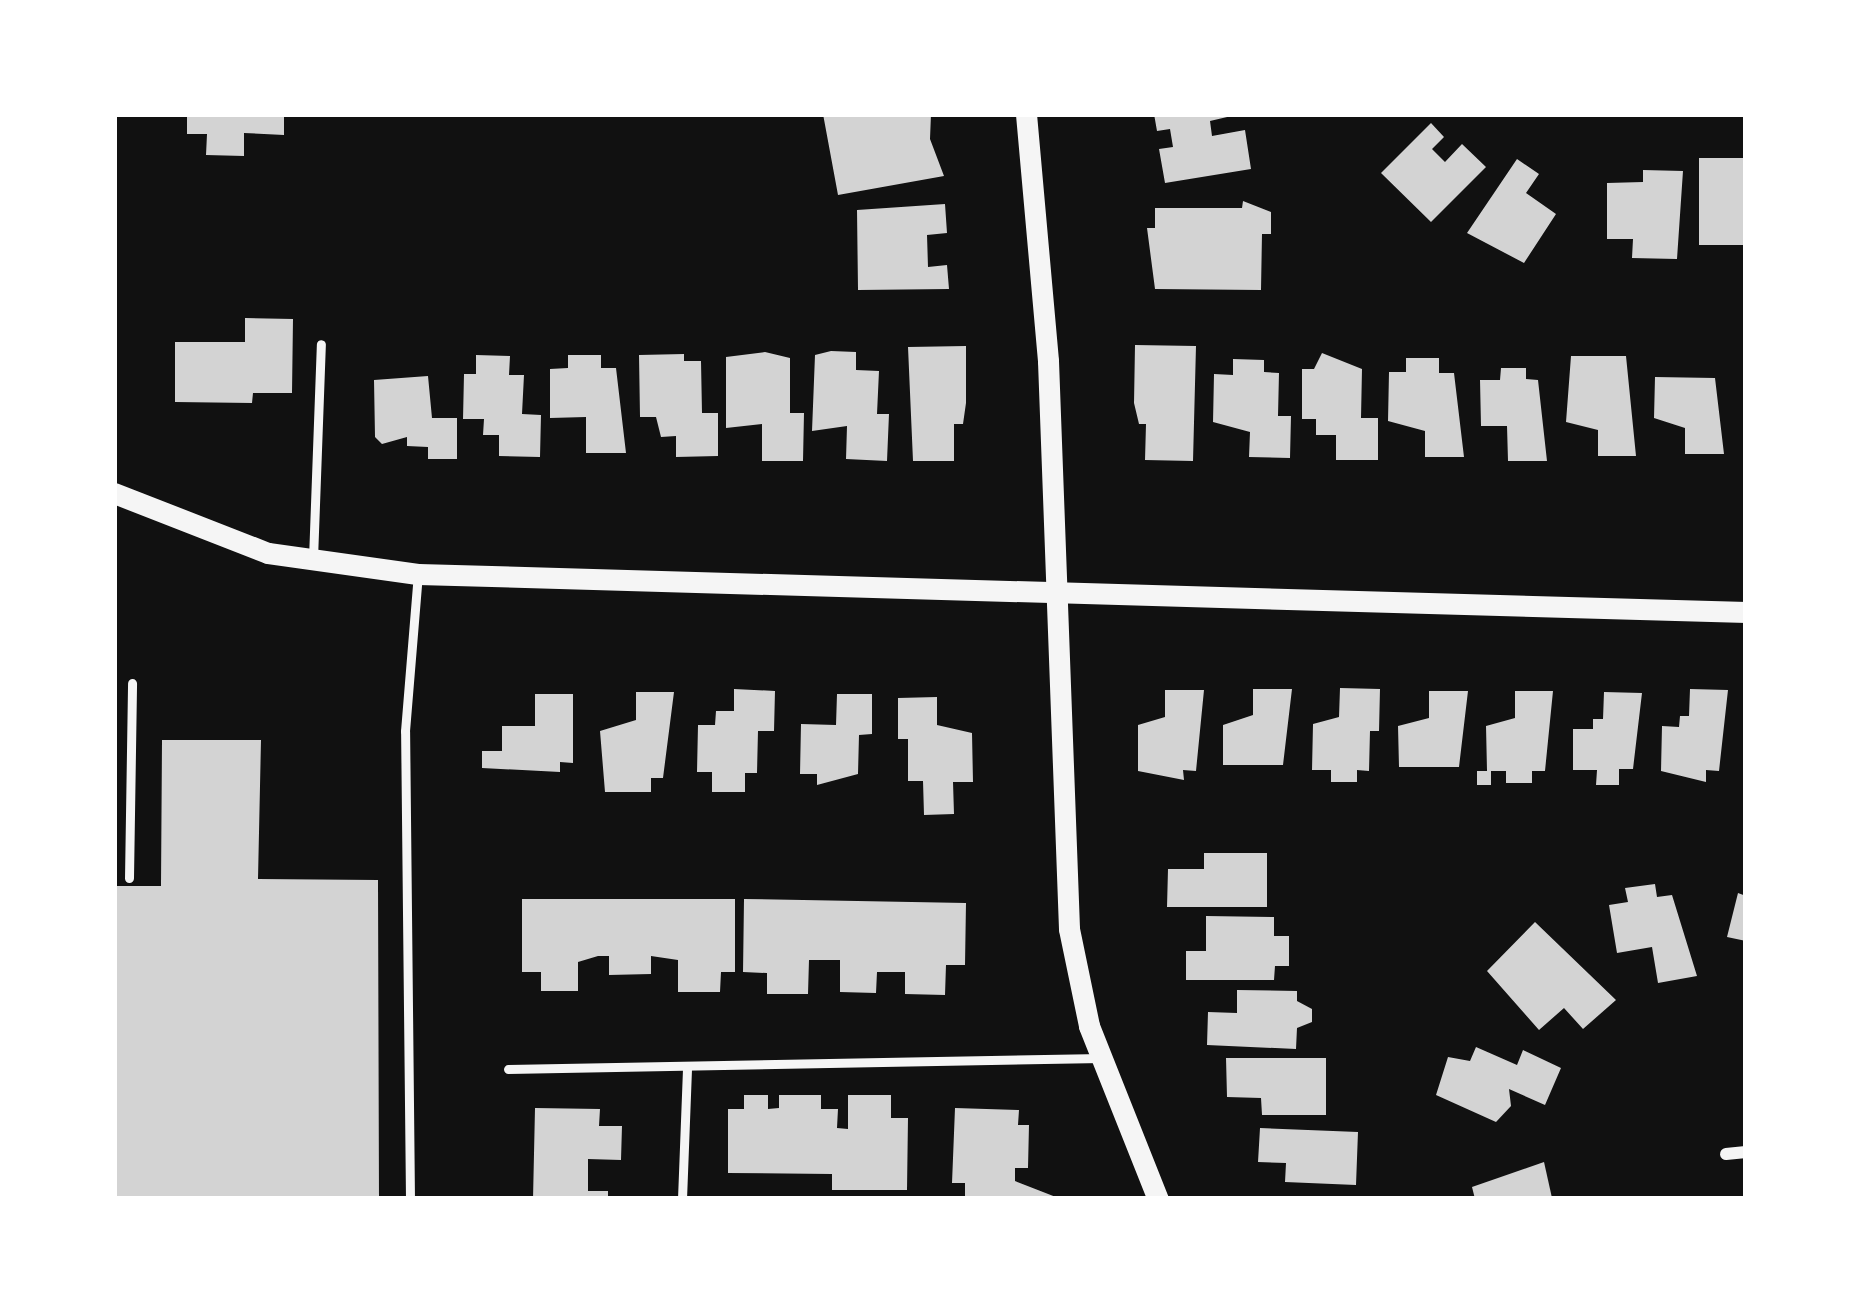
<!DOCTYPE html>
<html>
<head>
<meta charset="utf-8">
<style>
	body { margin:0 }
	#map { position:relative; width:1860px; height:1313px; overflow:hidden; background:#111; font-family:Karla,sans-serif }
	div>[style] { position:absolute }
	.building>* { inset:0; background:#d3d3d3 }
	.service>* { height:9px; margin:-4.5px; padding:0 4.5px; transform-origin:4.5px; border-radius:4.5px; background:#f5f5f5 }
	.minor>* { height:12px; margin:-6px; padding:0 6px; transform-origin:6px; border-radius:6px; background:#f5f5f5 }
	.tertiary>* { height:21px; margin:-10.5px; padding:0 10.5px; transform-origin:10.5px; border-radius:10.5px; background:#f5f5f5 }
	span { translate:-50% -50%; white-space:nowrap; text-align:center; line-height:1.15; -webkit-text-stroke:9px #fff; paint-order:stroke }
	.frame { position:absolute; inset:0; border:117px solid #fff; pointer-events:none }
</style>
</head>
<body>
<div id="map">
	<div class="building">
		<div style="clip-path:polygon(187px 114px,284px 114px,284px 135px,244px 133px,244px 156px,206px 155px,207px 134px,187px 134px)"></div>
		<div style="clip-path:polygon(823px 114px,931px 114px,930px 139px,944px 176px,838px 195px)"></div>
		<div style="clip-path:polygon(1154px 114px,1240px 114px,1210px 121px,1212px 136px,1245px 130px,1251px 169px,1165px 183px,1159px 149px,1173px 147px,1170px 129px,1157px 131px)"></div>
		<div style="clip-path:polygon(1431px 123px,1444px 137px,1432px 149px,1445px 162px,1462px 144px,1486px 167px,1431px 222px,1381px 173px)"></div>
		<div style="clip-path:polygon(1699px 158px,1746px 158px,1746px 245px,1699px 245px)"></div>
		<div style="clip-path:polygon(1517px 159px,1539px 174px,1526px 193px,1556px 214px,1524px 263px,1467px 233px)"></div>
		<div style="clip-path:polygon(1643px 170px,1683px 171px,1677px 259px,1632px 258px,1633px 239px,1607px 239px,1607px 183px,1643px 182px)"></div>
		<div style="clip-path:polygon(1243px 201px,1271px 212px,1271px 234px,1262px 234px,1261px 290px,1155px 289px,1147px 228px,1155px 228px,1155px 208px,1242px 208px)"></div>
		<div style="clip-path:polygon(945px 204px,947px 233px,927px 235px,928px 267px,947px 265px,949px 289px,858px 290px,857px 210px)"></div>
		<div style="clip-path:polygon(245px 318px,293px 319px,292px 393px,253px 393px,252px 403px,175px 402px,175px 342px,245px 342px)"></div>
		<div style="clip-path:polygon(1135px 345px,1196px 346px,1193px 461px,1145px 460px,1146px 424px,1139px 424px,1134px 403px)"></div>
		<div style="clip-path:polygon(966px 346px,966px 403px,963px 424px,954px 424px,954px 461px,913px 461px,908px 347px)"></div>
		<div style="clip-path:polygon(831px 351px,856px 352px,856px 370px,879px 371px,877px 414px,889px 414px,887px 461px,846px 459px,847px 426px,812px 431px,815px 355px)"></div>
		<div style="clip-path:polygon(765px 352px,790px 358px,790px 413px,804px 413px,803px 461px,762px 461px,762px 424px,726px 428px,726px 357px)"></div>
		<div style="clip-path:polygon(1322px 353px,1362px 369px,1361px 418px,1378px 418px,1378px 460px,1336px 460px,1336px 435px,1316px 435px,1316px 419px,1302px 419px,1302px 369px,1314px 369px)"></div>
		<div style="clip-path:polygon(684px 354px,684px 361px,701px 361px,702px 413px,718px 413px,718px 456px,676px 457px,676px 436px,661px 437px,656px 417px,640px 417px,639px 355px)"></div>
		<div style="clip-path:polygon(476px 355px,510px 356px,509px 375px,524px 375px,522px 414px,541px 415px,540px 457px,499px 456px,499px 435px,483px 435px,484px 419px,463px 419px,464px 374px,476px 374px)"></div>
		<div style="clip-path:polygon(568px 355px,601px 355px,601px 368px,616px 368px,626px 453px,586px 453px,586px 417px,550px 418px,550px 369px,568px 368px)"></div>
		<div style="clip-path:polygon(1571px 356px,1626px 356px,1636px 456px,1598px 456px,1598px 430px,1566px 422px)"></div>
		<div style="clip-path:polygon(1406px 358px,1439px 358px,1439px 373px,1454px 373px,1464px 457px,1425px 457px,1425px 431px,1388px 421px,1389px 372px,1406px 372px)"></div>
		<div style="clip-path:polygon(1233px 359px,1264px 360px,1264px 372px,1279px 373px,1278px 416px,1291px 416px,1290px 458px,1249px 457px,1250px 432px,1213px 422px,1214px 374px,1233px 375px)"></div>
		<div style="clip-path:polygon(1501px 368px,1526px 368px,1526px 379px,1538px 380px,1547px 461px,1508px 461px,1507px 426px,1481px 426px,1480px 380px,1500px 380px)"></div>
		<div style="clip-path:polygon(428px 376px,432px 418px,457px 418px,457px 459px,428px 459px,428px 447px,407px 446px,407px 437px,382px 444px,375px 437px,374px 380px)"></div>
		<div style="clip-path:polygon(1655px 377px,1715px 378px,1724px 454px,1685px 454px,1685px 428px,1654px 418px)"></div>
		<div style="clip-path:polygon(1340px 688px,1380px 689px,1379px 731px,1370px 731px,1369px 771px,1357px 770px,1357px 782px,1331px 782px,1331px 770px,1312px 770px,1313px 724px,1339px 717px)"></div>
		<div style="clip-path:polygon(734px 689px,775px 691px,774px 731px,758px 731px,757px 773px,745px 773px,745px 792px,712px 792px,712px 772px,697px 772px,698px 725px,715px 725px,716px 711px,734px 711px)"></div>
		<div style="clip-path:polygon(1253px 689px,1292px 689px,1283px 765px,1223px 765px,1223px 725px,1253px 715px)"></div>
		<div style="clip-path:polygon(1690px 689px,1728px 690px,1719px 771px,1706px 770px,1706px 782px,1661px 771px,1662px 726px,1679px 727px,1680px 716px,1689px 716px)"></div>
		<div style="clip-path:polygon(1165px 690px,1204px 690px,1196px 771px,1183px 770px,1184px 780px,1138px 771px,1138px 725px,1165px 717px)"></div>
		<div style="clip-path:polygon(1429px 691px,1468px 691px,1459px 767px,1399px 767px,1398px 726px,1429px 718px)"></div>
		<div style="clip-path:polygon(1515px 691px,1553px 691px,1545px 771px,1532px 771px,1532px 783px,1506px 783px,1506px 771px,1491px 771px,1491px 785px,1477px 785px,1477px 771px,1487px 771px,1486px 726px,1515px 718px)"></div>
		<div style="clip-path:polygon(636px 692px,674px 692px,663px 778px,651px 778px,651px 792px,605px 792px,600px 731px,636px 720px)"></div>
		<div style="clip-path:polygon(1604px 692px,1642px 693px,1633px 769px,1619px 769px,1619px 785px,1596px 785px,1597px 770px,1573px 770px,1573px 729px,1593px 729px,1593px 719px,1603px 719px)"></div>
		<div style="clip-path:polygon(535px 694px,573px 694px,573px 763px,560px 762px,560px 772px,482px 768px,482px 751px,502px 751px,502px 726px,535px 726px)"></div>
		<div style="clip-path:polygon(837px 694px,872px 694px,872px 734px,859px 735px,858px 774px,817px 785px,817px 774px,800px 774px,801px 724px,836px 725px)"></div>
		<div style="clip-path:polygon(937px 697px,937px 725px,972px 733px,973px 782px,953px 782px,954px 814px,924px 815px,923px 781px,908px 781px,908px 739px,898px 739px,898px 698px)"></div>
		<div style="clip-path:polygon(162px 740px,261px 740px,258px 879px,378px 880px,379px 1199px,114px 1199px,114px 886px,161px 886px)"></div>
		<div style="clip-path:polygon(1204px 853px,1267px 853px,1267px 907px,1167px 907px,1168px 869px,1204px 869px)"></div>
		<div style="clip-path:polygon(1655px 884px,1657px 897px,1672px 895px,1697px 976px,1658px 983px,1652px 947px,1617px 953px,1609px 905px,1628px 902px,1625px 888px)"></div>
		<div style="clip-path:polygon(1738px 893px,1746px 896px,1746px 941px,1727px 937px)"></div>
		<div style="clip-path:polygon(522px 899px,735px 899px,735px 972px,721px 972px,720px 992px,678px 992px,678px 960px,651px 956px,651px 974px,609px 975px,609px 956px,598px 956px,578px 962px,578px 991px,541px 991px,541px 972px,522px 972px)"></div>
		<div style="clip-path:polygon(744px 899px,966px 903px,965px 965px,946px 965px,945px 995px,905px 994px,905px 972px,877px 972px,876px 993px,840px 992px,840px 960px,809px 960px,808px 994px,767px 994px,767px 973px,743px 972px)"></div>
		<div style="clip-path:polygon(1206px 916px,1274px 917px,1274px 936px,1289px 936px,1289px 966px,1275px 966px,1274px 980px,1186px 980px,1186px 951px,1206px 951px)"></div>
		<div style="clip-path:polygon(1535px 922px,1616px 1000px,1583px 1029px,1564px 1008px,1539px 1030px,1487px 971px)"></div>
		<div style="clip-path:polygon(1237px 990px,1297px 991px,1297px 1001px,1312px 1009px,1312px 1022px,1297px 1028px,1296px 1049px,1207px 1045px,1208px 1012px,1237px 1013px)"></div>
		<div style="clip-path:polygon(1476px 1047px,1517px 1065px,1523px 1050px,1561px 1068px,1545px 1105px,1509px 1089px,1511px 1106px,1496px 1122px,1436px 1095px,1448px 1057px,1470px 1061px)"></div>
		<div style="clip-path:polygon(1226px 1058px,1326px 1058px,1326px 1115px,1262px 1115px,1261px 1098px,1227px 1097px)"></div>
		<div style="clip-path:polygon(744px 1095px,768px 1095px,768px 1109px,779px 1108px,779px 1095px,821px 1095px,821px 1109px,838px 1109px,837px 1128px,848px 1129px,848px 1095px,891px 1095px,891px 1118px,908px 1118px,907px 1190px,832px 1190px,832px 1174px,728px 1173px,728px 1109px,744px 1109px)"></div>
		<div style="clip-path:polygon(535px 1108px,600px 1109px,599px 1126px,622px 1126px,621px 1160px,588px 1159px,588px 1191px,608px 1191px,608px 1199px,533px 1199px)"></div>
		<div style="clip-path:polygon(955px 1108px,1019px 1110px,1018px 1125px,1029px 1125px,1028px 1168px,1015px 1168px,1015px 1181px,1061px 1199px,965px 1199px,965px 1183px,952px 1183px)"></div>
		<div style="clip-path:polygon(1260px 1128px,1358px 1132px,1356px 1185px,1285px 1182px,1286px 1163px,1258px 1162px)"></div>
		<div style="clip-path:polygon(1544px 1162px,1552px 1198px,1475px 1199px,1472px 1187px)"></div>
	</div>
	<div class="service">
		<div style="left:313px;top:559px;width:215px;rotate:-87.9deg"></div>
		<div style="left:129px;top:878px;width:195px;rotate:-89.1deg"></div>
		<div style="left:508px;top:1069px;width:594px;rotate:-1.06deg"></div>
		<div style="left:410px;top:1199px;width:468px;rotate:-90.6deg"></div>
		<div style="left:405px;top:731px;width:158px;rotate:-85.3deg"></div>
		<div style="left:682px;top:1199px;width:133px;rotate:-87.8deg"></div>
	</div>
	<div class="minor">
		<div style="left:1726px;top:1154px;width:20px;rotate:-6deg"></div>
	</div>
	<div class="tertiary">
		<div style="left:1026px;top:114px;width:248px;rotate:84.9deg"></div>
		<div style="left:1048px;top:361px;width:568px;rotate:87.88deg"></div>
		<div style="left:1069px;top:929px;width:99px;rotate:78.3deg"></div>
		<div style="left:1089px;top:1026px;width:186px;rotate:68.3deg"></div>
		<div style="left:114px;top:493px;width:165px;rotate:21.3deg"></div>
		<div style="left:268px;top:553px;width:151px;rotate:8deg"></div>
		<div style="left:418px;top:574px;width:1329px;rotate:1.64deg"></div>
	</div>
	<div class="frame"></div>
</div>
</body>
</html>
